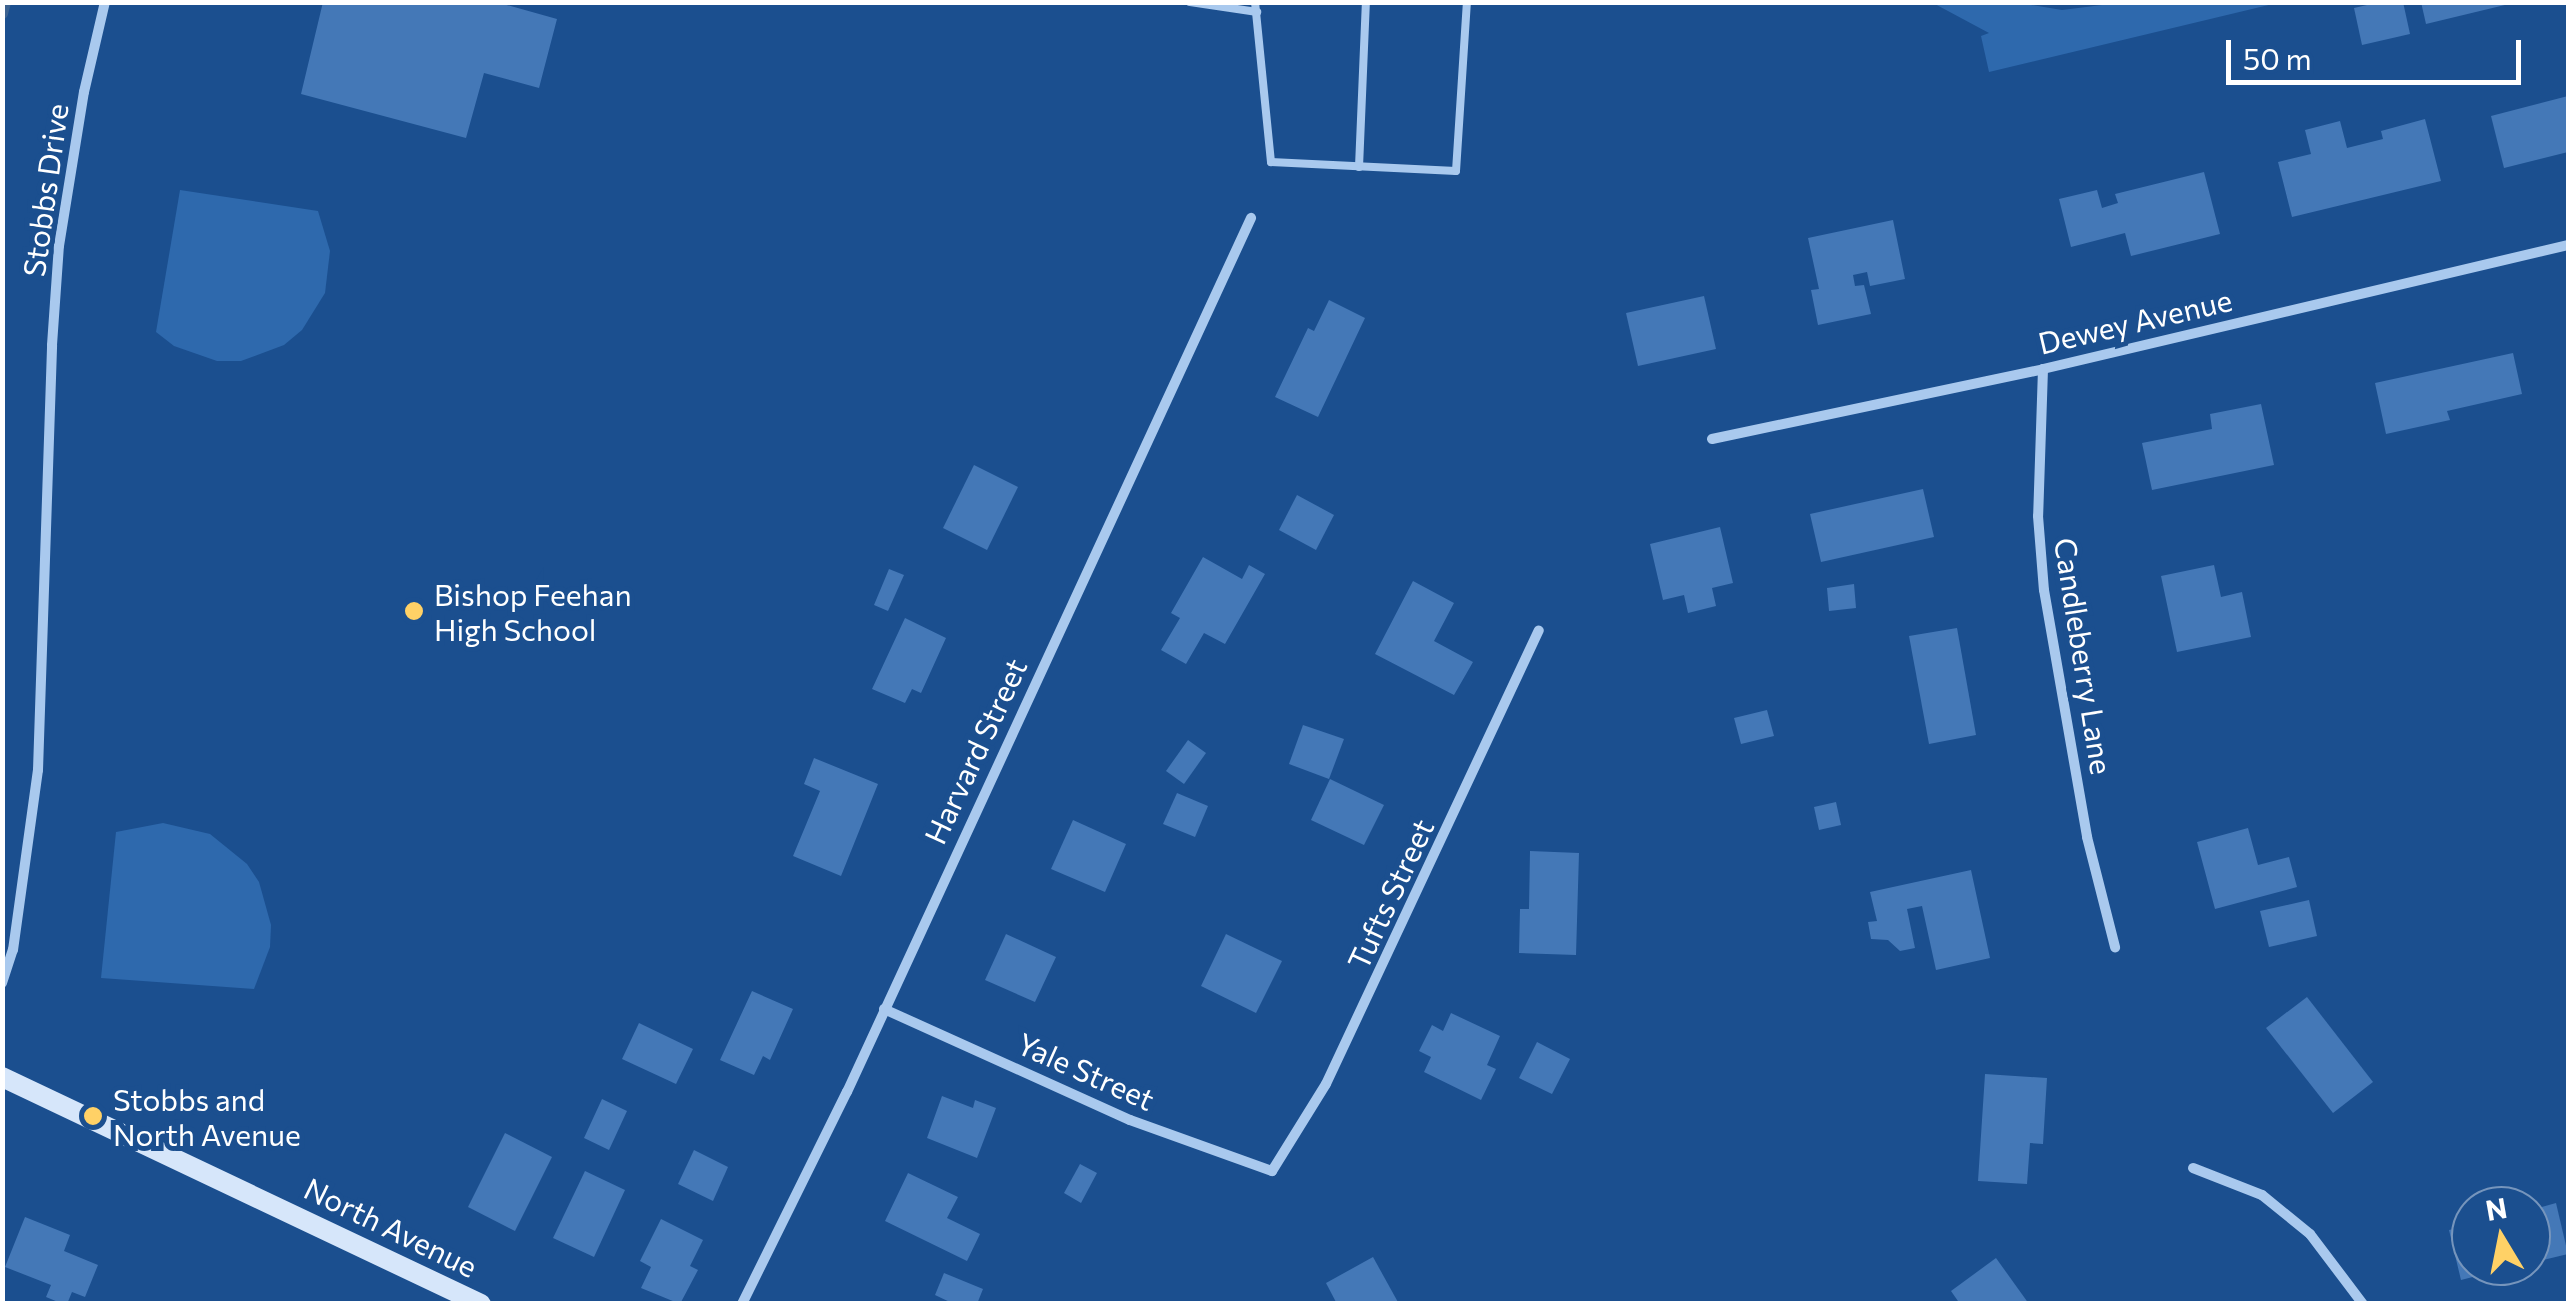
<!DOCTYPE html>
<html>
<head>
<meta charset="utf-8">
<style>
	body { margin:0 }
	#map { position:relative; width:2571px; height:1306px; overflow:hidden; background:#1b4f8f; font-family:Commissioner,sans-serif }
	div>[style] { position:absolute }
	.green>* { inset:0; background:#2e69ad }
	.stream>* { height:11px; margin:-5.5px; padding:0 5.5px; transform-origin:5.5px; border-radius:5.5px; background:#3c6290 }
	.building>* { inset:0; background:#4478b7 }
	.service>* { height:8px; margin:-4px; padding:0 4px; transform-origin:4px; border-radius:4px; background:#a9c9ee }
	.minor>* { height:10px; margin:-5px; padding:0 5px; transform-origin:5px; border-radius:5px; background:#a9c9ee }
	.secondary>* { height:20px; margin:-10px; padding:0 10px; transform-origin:10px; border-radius:10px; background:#d6e6fa }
	.dots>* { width:28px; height:28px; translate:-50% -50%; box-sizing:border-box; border:5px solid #1b4f8f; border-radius:50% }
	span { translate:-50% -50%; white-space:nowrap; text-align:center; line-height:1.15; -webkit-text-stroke:10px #1b4f8f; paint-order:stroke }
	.street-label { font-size:30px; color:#fff }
	.poi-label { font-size:30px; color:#fff }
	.left { translate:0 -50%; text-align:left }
	.frame { position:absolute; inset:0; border:5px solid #fff; pointer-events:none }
	.north { position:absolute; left:2451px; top:1186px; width:100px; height:100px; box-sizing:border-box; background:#1b4f8f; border:2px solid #7695bc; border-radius:50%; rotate:350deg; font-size:28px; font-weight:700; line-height:40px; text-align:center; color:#fff }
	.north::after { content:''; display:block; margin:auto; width:35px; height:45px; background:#ffd166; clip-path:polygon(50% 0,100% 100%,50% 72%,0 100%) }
	.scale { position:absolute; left:2226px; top:40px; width:295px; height:45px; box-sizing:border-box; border:5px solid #fff; border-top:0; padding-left:12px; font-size:30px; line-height:35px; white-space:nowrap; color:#fff; -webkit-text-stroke:8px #1b4f8f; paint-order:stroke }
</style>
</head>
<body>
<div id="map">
	<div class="green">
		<div style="clip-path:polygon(2118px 3px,2277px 3px,1989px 72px,1981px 36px,1989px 33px,1933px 3px,2019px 3px,2062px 10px)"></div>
		<div style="clip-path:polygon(180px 190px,318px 211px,330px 251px,325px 293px,302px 330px,284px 345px,241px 361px,217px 361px,174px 346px,156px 332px)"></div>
		<div style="clip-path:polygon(163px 823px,210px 834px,247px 864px,259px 882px,271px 925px,270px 947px,254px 989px,101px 978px,116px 832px)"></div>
	</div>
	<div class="stream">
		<div style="left:2px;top:13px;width:11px;rotate:-75deg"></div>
	</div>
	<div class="building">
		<div style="clip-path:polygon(323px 2px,496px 2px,557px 19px,539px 88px,484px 73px,466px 138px,301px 94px)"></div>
		<div style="clip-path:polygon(2380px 2px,2403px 2px,2410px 34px,2362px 45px,2354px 8px)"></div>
		<div style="clip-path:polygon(2421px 2px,2509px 2px,2509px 4px,2426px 24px)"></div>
		<div style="clip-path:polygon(2568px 96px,2568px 152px,2504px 168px,2491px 116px)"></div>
		<div style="clip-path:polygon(2425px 119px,2441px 181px,2292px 217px,2278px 162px,2311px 154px,2305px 130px,2340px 121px,2347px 148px,2383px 139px,2381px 131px)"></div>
		<div style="clip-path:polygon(2204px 172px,2220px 234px,2131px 256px,2125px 233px,2071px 247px,2059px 199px,2097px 190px,2102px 208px,2118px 203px,2115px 194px)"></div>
		<div style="clip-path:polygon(1893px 220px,1905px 279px,1870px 286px,1867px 272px,1853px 275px,1855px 286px,1864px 285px,1871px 314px,1818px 325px,1811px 290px,1819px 289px,1808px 238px)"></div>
		<div style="clip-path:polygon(1704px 296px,1716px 349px,1638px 366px,1626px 313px)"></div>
		<div style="clip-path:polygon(1329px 300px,1365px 318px,1318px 417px,1275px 397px,1308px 328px,1314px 331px)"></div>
		<div style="clip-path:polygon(2513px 353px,2522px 394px,2447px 411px,2450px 420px,2386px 434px,2375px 383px)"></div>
		<div style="clip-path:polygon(2261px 404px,2274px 465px,2152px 490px,2142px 443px,2212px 429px,2210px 414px)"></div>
		<div style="clip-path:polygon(974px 465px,1018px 487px,987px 550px,943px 528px)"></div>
		<div style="clip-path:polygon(1923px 489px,1934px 537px,1821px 562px,1810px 514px)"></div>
		<div style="clip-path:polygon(1297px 495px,1334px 515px,1316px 550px,1279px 530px)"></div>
		<div style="clip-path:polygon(1720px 527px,1733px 583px,1712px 588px,1716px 606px,1688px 613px,1684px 595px,1663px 600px,1650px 544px)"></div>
		<div style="clip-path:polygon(1203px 557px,1242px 579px,1249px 565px,1265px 574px,1225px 644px,1204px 633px,1186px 664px,1161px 650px,1180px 618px,1171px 613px)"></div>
		<div style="clip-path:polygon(2214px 565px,2221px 597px,2242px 592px,2251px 637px,2177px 652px,2161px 576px)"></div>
		<div style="clip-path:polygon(889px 569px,904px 575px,888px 611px,874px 605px)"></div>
		<div style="clip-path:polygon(1413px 581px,1454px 603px,1434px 641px,1473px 662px,1454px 695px,1375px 654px)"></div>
		<div style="clip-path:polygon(1854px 584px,1856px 608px,1829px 611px,1827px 588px)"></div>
		<div style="clip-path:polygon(905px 618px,946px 638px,921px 693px,912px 689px,905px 703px,872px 689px)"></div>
		<div style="clip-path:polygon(1957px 628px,1976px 735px,1929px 744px,1909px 636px)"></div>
		<div style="clip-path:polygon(1767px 710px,1774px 736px,1741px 744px,1734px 718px)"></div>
		<div style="clip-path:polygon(1303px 725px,1344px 739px,1329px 779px,1289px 764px)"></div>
		<div style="clip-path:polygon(1188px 740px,1206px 753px,1184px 784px,1166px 771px)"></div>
		<div style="clip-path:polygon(814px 758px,878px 784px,841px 876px,793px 856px,820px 791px,804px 784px)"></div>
		<div style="clip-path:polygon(1330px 779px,1384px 805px,1364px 845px,1311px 820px)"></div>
		<div style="clip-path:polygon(1177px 793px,1208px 806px,1195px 837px,1163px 824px)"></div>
		<div style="clip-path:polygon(1836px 802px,1841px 825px,1819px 830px,1814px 807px)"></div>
		<div style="clip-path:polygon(1073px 820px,1126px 844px,1105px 892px,1051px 869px)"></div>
		<div style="clip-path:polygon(2248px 828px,2258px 865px,2289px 857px,2297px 887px,2215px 909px,2197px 842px)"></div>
		<div style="clip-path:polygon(1530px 851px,1579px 853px,1576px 955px,1519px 953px,1520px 909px,1529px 909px)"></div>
		<div style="clip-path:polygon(1971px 870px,1990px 958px,1936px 970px,1922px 906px,1907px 909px,1915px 948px,1900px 951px,1888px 940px,1871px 939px,1868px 922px,1877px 921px,1870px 892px)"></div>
		<div style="clip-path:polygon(2309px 900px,2317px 936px,2269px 947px,2260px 911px)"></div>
		<div style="clip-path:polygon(1006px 934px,1056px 957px,1035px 1002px,985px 980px)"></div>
		<div style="clip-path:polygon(1226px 934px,1282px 961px,1256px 1013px,1201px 986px)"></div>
		<div style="clip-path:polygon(752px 991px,793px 1009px,770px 1060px,763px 1056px,754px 1075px,720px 1060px)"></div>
		<div style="clip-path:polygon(2307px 997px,2373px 1082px,2333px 1113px,2266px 1028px)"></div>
		<div style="clip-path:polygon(1451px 1013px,1500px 1036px,1487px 1065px,1496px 1069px,1481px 1100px,1424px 1072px,1431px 1057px,1419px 1051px,1432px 1025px,1443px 1031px)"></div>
		<div style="clip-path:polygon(639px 1023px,693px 1049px,676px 1084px,622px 1059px)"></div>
		<div style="clip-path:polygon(1537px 1042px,1570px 1059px,1552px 1094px,1519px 1078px)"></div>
		<div style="clip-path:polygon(1985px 1074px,2047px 1078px,2043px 1144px,2030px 1143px,2027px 1184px,1978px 1181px)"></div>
		<div style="clip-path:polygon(942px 1096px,973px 1108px,975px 1100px,996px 1108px,977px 1158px,927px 1138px)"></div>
		<div style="clip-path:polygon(602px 1099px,627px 1111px,609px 1150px,584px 1138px)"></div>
		<div style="clip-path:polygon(505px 1133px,552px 1157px,515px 1231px,468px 1207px)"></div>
		<div style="clip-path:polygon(694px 1150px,728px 1167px,713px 1201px,678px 1184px)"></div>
		<div style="clip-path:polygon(1080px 1164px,1097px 1173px,1081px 1203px,1064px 1193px)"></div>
		<div style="clip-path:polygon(585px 1171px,625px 1190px,594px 1257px,553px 1238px)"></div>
		<div style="clip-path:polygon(908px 1173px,958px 1197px,947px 1218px,980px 1234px,967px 1261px,885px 1221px)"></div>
		<div style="clip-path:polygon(2556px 1203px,2568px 1254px,2531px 1263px,2531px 1210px)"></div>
		<div style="clip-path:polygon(25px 1217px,70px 1235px,64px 1251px,98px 1265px,85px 1297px,72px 1292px,67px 1304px,63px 1304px,46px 1297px,51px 1285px,5px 1267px)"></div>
		<div style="clip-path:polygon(661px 1219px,703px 1240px,690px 1266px,698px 1270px,680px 1304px,641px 1288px,651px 1267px,640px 1261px)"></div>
		<div style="clip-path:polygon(2471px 1225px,2471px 1266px,2512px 1267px,2461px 1280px,2449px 1230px)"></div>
		<div style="clip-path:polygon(1373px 1257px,1399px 1304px,1337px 1304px,1326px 1283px)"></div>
		<div style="clip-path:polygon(1996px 1258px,2029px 1304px,1960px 1304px,1951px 1291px)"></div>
		<div style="clip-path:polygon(944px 1273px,983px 1289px,977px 1304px,954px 1304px,935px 1295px)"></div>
	</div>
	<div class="service">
		<div style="left:1190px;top:2px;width:68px;rotate:8.5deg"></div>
		<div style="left:1255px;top:2px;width:161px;rotate:84.3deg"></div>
		<div style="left:1271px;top:162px;width:185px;rotate:2.8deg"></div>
		<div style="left:1456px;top:171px;width:169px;rotate:-86.3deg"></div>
		<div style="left:1359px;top:167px;width:165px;rotate:-87.6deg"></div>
	</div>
	<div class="minor">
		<div style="left:2043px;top:369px;width:147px;rotate:91.9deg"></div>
		<div style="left:2038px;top:516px;width:74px;rotate:85.4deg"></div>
		<div style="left:2044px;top:590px;width:251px;rotate:80.1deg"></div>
		<div style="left:2087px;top:837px;width:114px;rotate:75.7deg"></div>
		<div style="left:1712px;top:439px;width:338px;rotate:-11.9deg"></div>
		<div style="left:2043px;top:369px;width:539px;rotate:-13.29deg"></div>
		<div style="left:2px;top:983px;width:35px;rotate:-72deg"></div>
		<div style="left:13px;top:950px;width:182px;rotate:-82.1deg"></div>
		<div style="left:38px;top:770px;width:425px;rotate:-88.1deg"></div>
		<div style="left:52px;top:345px;width:99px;rotate:-86deg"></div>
		<div style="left:59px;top:246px;width:156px;rotate:-80.8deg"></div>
		<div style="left:84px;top:92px;width:92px;rotate:-76.9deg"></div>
		<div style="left:884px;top:1009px;width:270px;rotate:24.3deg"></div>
		<div style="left:1130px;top:1120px;width:151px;rotate:19.8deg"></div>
		<div style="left:1272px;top:1171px;width:102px;rotate:-58.2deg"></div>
		<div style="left:1326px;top:1084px;width:501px;rotate:-64.87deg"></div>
		<div style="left:2193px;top:1168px;width:74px;rotate:21.4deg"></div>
		<div style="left:2262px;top:1195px;width:62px;rotate:39.1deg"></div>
		<div style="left:2310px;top:1234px;width:88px;rotate:52.9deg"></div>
		<div style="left:742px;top:1304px;width:237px;rotate:-63.7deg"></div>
		<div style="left:847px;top:1092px;width:963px;rotate:-65.19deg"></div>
	</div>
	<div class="secondary">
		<div style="left:2px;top:1077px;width:530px;rotate:25.36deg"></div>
	</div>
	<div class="dots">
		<div style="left:414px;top:611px;background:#ffd166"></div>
		<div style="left:93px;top:1116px;background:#ffd166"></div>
	</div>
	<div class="street-label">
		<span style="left:45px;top:190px;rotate:-82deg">Stobbs Drive</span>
		<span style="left:2135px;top:321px;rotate:-13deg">Dewey Avenue</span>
		<span style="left:2084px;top:656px;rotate:81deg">Candleberry Lane</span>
		<span style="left:975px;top:751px;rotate:-65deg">Harvard Street</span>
		<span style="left:1390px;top:894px;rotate:-65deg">Tufts Street</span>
		<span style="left:1086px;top:1071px;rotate:24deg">Yale Street</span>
		<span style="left:391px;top:1227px;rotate:26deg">North Avenue</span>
	</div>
	<div class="poi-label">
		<span class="left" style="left:434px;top:611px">Bishop Feehan<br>High School</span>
		<span class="left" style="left:113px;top:1116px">Stobbs and<br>North Avenue</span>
	</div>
	<div class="frame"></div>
	<div class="north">N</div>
	<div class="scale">50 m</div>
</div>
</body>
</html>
